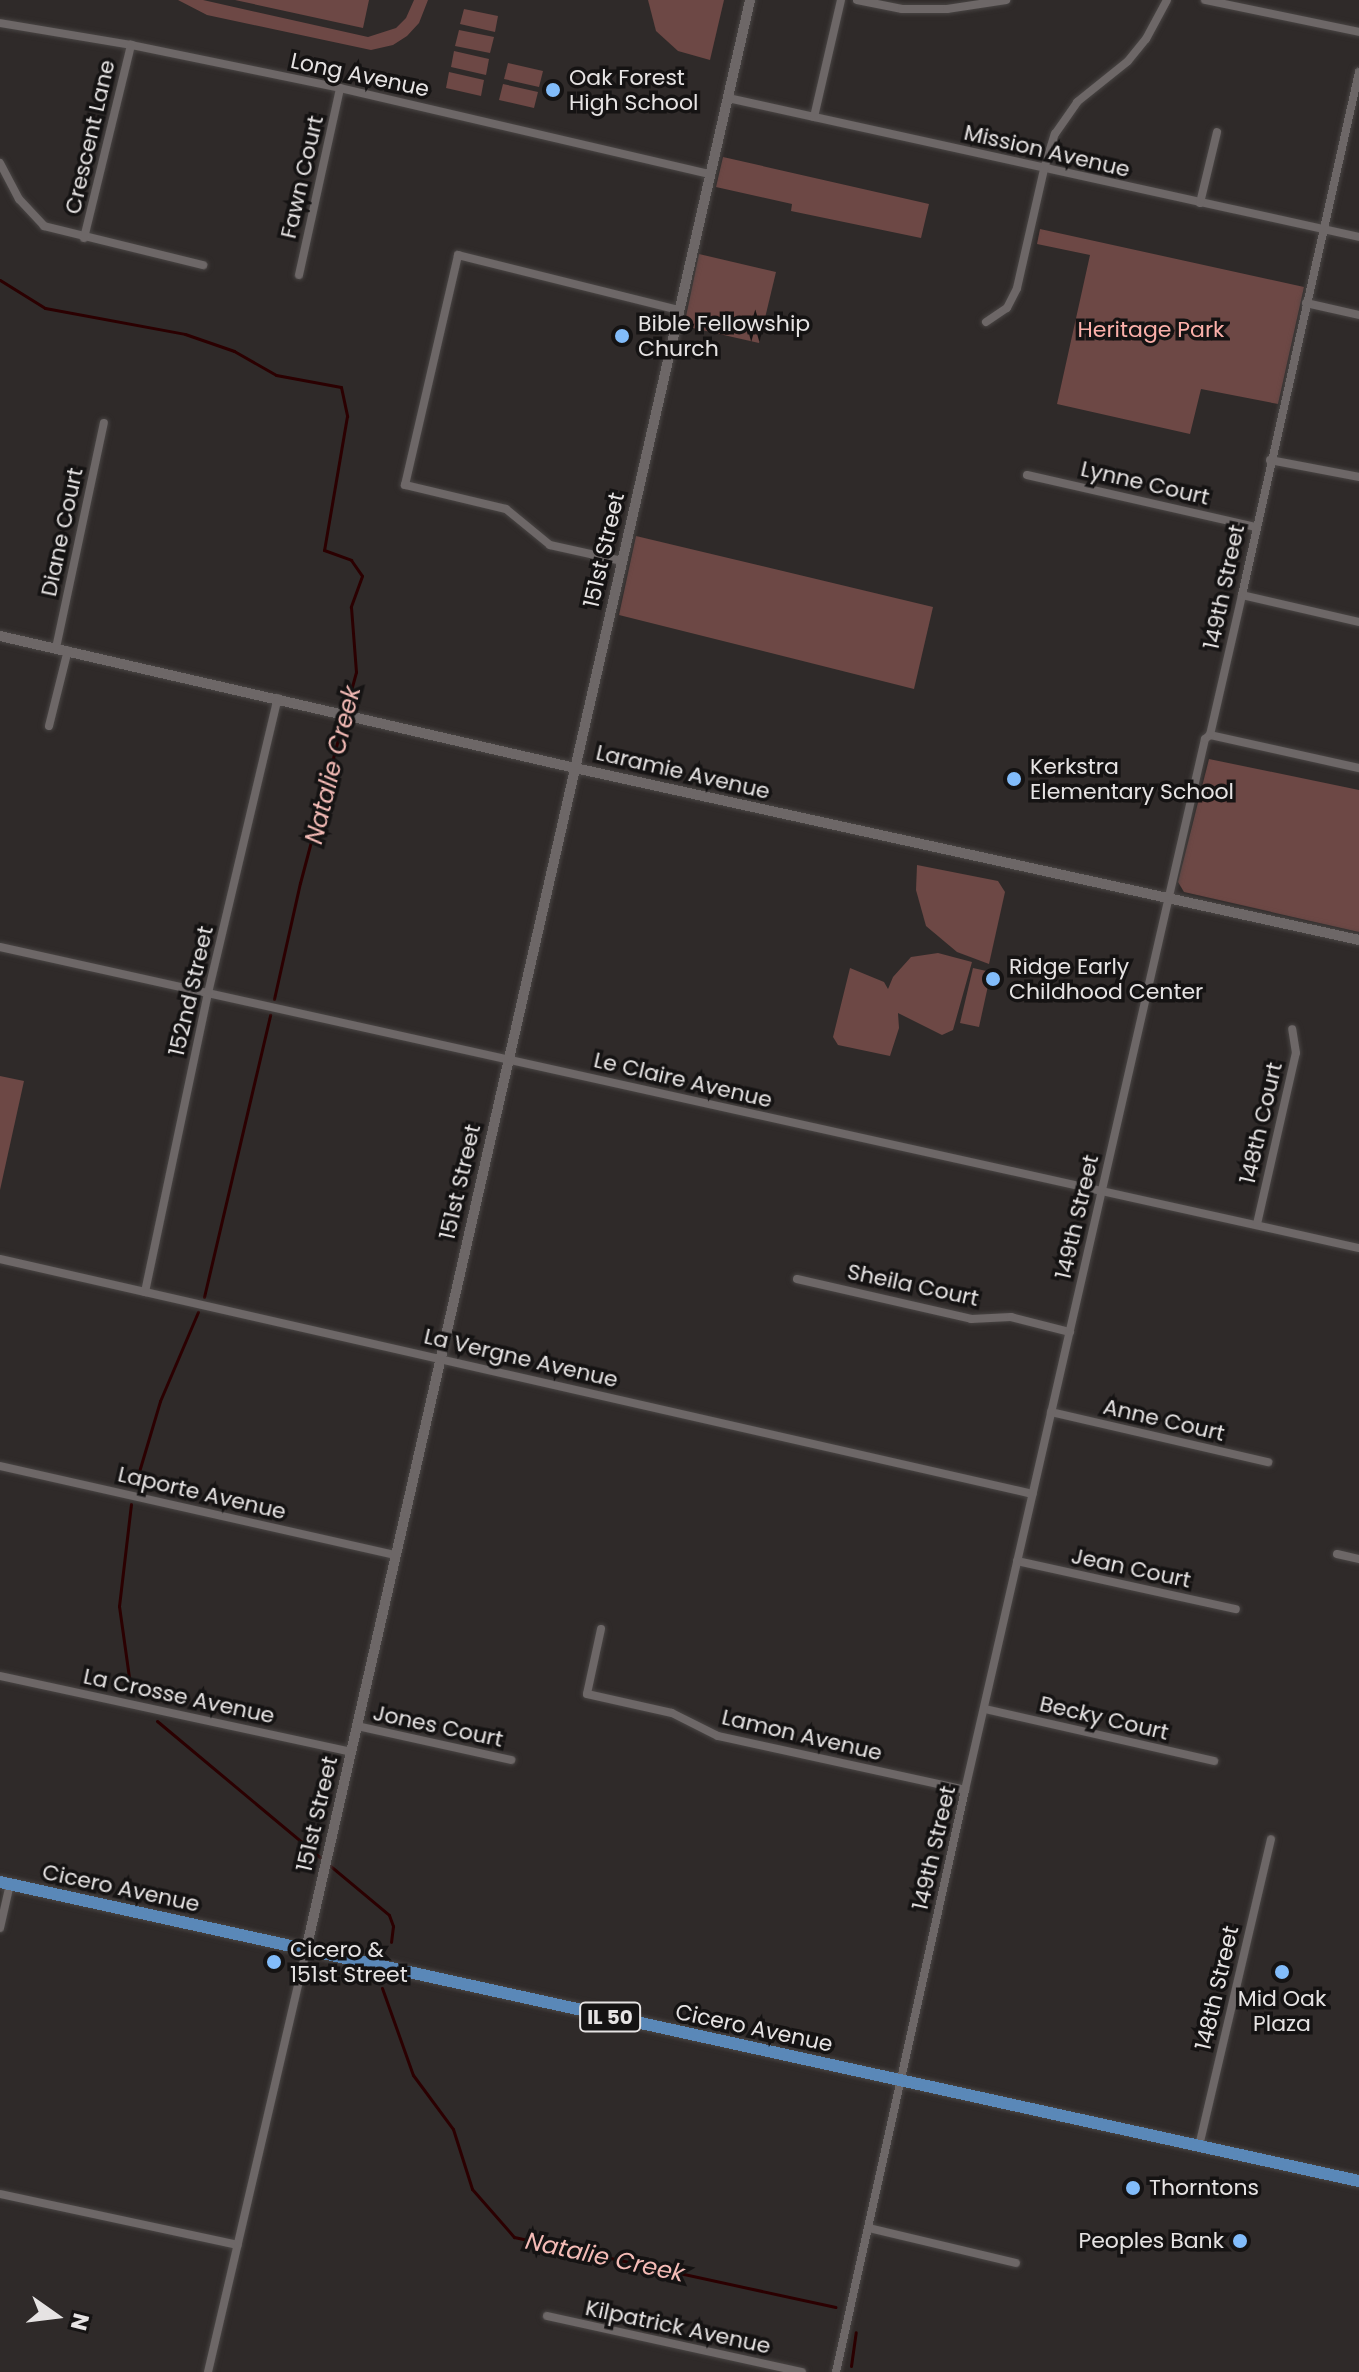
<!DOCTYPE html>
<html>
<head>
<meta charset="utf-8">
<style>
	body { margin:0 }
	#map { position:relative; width:1359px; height:2372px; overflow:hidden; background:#2f2a29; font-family:Poppins,sans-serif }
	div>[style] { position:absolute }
	.green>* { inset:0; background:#6d4845 }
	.stream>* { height:3px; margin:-1.5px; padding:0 1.5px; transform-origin:1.5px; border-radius:1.5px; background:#2b0001 }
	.roads { filter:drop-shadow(0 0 2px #494544) drop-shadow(0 0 2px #494544) }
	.minor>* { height:8px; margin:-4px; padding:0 4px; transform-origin:4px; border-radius:4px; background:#6d6767 }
	.tertiary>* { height:10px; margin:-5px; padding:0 5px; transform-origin:5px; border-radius:5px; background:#6d6767 }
	.primary>* { height:12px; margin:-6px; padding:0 6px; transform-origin:6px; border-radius:6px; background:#5a88b8 }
	.dots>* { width:22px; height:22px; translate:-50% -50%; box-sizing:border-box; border:4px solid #151313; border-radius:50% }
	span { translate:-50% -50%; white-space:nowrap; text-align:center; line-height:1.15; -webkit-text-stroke:7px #151313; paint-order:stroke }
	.shield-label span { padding:2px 6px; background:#151313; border:2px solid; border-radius:6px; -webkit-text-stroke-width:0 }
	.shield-label { font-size:20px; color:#e6e3e3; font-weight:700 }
	.street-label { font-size:22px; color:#e6e3e3 }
	.poi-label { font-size:22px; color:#e6e3e3 }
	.left { translate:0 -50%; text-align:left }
	.right { translate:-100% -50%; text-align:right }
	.park-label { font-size:22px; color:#fbb0aa }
	.water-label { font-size:24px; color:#f4bbb6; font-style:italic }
	.north { position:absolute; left:16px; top:2276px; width:80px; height:80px; -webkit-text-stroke:6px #151313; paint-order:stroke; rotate:104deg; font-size:22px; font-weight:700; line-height:32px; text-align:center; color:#e6e3e3 }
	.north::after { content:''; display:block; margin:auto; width:28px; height:36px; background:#e6e3e3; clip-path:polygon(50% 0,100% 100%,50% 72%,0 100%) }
</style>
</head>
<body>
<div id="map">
	<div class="green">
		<div style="clip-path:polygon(178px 0,203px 0,368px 37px,396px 28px,406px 18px,414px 0,428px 0,419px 23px,407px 36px,393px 45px,371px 50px,207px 15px)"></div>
		<div style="clip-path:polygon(235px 0,369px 0,363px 28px)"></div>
		<div style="clip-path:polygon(648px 0,724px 0,710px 60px,678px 51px,656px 31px)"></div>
		<div style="clip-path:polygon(464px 9px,498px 16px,495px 32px,460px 24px)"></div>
		<div style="clip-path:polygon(459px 30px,494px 37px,490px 53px,455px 46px)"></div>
		<div style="clip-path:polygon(454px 51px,489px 59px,486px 75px,451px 67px)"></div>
		<div style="clip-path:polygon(508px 63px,543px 71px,539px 87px,504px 79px)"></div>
		<div style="clip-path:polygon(449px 72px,484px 80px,481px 96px,446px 88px)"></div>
		<div style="clip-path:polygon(503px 84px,538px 92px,534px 108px,499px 100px)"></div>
		<div style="clip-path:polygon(723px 157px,929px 204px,921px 238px,791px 211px,792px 204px,716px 187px)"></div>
		<div style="clip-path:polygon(1040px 229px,1304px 287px,1278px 404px,1201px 389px,1190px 434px,1057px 404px,1090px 255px,1037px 244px)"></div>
		<div style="clip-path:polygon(699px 254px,776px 272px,759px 343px,684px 326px)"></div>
		<div style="clip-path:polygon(636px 536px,933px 607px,914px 689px,619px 615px)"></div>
		<div style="clip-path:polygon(1209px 759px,1359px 790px,1359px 932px,1184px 892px,1178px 882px)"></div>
		<div style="clip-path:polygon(917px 865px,998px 881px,1005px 892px,989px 964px,957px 952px,926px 926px,916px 890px)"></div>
		<div style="clip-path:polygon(938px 953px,972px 962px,953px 1030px,942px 1035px,898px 1013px,899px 1028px,890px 1056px,838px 1045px,833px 1037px,850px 968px,884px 982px,888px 989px,893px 977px,911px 957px)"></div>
		<div style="clip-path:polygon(973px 968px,991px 972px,979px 1027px,960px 1023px)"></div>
		<div style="clip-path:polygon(0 1076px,24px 1081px,0 1190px)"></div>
	</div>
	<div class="stream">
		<div style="left:0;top:280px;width:53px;rotate:31.9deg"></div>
		<div style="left:45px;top:308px;width:142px;rotate:10.5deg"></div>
		<div style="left:185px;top:334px;width:52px;rotate:19.1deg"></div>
		<div style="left:234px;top:351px;width:48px;rotate:29.7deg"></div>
		<div style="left:276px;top:375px;width:66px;rotate:10.5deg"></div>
		<div style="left:341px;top:387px;width:30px;rotate:78deg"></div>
		<div style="left:347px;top:416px;width:136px;rotate:99.7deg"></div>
		<div style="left:324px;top:550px;width:29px;rotate:20deg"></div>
		<div style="left:351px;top:560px;width:19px;rotate:55deg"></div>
		<div style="left:362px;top:576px;width:33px;rotate:110deg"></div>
		<div style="left:351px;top:607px;width:65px;rotate:85.6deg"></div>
		<div style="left:356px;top:672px;width:41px;rotate:105.4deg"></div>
		<div style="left:274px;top:999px;width:119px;rotate:-77.4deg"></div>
		<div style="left:300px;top:883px;width:169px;rotate:-75.2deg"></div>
		<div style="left:204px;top:1297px;width:290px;rotate:-76.8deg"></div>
		<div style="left:135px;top:1485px;width:88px;rotate:-73.4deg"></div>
		<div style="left:160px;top:1401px;width:97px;rotate:-66.9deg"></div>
		<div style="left:131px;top:1504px;width:103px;rotate:96.7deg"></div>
		<div style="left:119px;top:1606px;width:79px;rotate:82deg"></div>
		<div style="left:130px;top:1684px;width:10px;rotate:53deg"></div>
		<div style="left:157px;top:1721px;width:302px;rotate:39.9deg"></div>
		<div style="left:389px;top:1915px;width:12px;rotate:70deg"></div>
		<div style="left:393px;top:1926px;width:16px;rotate:97deg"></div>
		<div style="left:382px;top:1988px;width:92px;rotate:70.4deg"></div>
		<div style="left:413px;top:2075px;width:67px;rotate:53.5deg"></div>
		<div style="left:453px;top:2129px;width:63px;rotate:72.4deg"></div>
		<div style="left:472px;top:2189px;width:64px;rotate:48.8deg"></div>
		<div style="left:514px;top:2237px;width:329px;rotate:12.3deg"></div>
		<div style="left:851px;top:2366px;width:34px;rotate:-82deg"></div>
	</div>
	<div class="roads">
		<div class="minor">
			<div style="left:857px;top:0;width:46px;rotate:11.3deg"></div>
			<div style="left:902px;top:9px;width:45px"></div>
			<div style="left:947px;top:9px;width:60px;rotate:-8.7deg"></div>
			<div style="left:1205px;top:0;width:157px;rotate:11.7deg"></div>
			<div style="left:0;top:23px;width:133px;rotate:9.5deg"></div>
			<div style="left:131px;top:45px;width:213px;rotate:11.6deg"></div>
			<div style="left:340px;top:88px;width:380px;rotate:13.1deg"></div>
			<div style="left:728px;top:98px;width:646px;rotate:12.42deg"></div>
			<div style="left:814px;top:117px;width:120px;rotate:-77deg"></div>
			<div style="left:0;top:163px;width:41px;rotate:62.2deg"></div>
			<div style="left:19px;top:199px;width:37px;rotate:47deg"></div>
			<div style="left:44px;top:226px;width:164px;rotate:13.8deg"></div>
			<div style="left:1200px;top:203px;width:73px;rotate:-76.5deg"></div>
			<div style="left:84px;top:238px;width:199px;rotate:-76.3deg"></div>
			<div style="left:299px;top:275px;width:191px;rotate:-77.6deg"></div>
			<div style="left:1306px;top:303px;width:54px;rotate:12.8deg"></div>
			<div style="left:986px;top:322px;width:25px;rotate:-34deg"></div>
			<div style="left:1007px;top:308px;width:22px;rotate:-63deg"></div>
			<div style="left:1017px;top:288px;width:122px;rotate:-77.2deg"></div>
			<div style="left:1044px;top:169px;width:37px;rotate:-73deg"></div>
			<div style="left:1055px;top:134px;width:39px;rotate:-55deg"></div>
			<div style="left:1077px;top:102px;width:65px;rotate:-38.8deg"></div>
			<div style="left:1128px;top:61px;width:28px;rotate:-51deg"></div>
			<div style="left:1146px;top:39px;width:44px;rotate:-61.7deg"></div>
			<div style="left:1270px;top:460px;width:91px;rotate:10.8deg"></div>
			<div style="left:1027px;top:475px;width:234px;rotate:12.8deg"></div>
			<div style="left:622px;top:561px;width:74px;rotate:-167.5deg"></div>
			<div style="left:550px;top:545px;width:57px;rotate:-140.7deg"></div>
			<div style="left:506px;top:509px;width:104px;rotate:-166.6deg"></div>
			<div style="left:405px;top:485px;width:236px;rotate:-77deg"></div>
			<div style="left:458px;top:255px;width:228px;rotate:14deg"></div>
			<div style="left:1242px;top:595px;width:120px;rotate:13deg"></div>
			<div style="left:56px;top:648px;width:230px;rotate:-78deg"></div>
			<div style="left:49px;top:726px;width:78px;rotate:-76deg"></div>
			<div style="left:1210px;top:735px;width:153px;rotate:12.5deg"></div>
			<div style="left:0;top:947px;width:1392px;rotate:12.49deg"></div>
			<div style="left:1257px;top:1224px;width:175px;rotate:-77.2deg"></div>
			<div style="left:1296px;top:1053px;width:24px;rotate:-99deg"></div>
			<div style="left:0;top:1259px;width:1059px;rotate:12.82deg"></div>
			<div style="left:797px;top:1279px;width:179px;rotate:12.9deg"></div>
			<div style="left:971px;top:1319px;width:40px;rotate:-2.9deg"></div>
			<div style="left:1011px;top:1317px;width:61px;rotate:14.3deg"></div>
			<div style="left:145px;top:1292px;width:306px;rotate:-78.1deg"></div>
			<div style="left:208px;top:993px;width:303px;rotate:-76.7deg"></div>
			<div style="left:1051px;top:1412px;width:223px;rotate:13deg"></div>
			<div style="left:0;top:1466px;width:406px;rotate:12.7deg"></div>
			<div style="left:1337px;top:1554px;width:23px;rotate:13deg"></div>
			<div style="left:1017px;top:1561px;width:224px;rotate:12.4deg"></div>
			<div style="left:601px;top:1629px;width:66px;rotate:102.2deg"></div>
			<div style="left:587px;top:1694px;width:87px;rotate:12.6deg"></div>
			<div style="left:672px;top:1713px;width:51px;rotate:26.6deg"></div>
			<div style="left:718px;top:1736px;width:253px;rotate:12.3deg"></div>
			<div style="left:0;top:1676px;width:359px;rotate:12.2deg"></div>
			<div style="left:985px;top:1709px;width:235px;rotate:12.8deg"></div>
			<div style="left:357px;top:1726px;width:158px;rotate:12.4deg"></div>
			<div style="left:0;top:1928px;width:45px;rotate:-77.2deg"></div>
			<div style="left:1199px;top:2146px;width:315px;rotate:-76.8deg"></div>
			<div style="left:0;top:2194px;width:243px;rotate:12.1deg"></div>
			<div style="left:869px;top:2228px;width:151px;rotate:13.4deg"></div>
			<div style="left:547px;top:2316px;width:261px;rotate:12.4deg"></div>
			<div style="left:208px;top:2372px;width:433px;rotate:-76.9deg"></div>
			<div style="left:836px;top:2372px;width:596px;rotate:-77.5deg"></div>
			<div style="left:965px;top:1790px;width:1078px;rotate:-77.14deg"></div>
			<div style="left:1205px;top:739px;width:6px;rotate:-39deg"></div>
			<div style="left:1210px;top:735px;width:144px;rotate:-77.1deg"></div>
			<div style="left:1242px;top:595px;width:536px;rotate:-77.39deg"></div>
		</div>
		<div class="tertiary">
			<div style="left:0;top:636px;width:590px;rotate:12.93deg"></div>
			<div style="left:575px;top:768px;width:803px;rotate:12.37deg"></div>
			<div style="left:306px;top:1950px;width:2000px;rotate:-77.17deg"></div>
		</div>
		<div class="primary">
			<div style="left:0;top:1882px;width:1392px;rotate:12.41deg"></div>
		</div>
	</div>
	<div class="dots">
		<div style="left:553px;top:90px;background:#82bcfa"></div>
		<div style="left:622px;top:336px;background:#82bcfa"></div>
		<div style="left:1014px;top:779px;background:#82bcfa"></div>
		<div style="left:993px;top:979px;background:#82bcfa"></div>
		<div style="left:274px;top:1962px;background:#82bcfa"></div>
		<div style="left:1282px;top:1972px;background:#82bcfa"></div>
		<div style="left:1133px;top:2188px;background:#82bcfa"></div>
		<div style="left:1240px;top:2241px;background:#82bcfa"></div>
	</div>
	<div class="shield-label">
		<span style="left:610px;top:2017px">IL 50</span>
	</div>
	<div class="street-label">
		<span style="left:360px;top:75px;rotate:12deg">Long Avenue</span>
		<span style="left:90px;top:137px;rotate:-77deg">Crescent Lane</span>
		<span style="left:1047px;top:151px;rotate:13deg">Mission Avenue</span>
		<span style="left:302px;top:177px;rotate:-77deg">Fawn Court</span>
		<span style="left:1145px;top:483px;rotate:13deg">Lynne Court</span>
		<span style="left:62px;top:532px;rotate:-78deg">Diane Court</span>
		<span style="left:604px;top:550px;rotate:-77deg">151st Street</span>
		<span style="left:1224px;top:587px;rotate:-78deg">149th Street</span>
		<span style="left:683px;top:772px;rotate:13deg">Laramie Avenue</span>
		<span style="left:191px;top:991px;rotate:-77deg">152nd Street</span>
		<span style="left:683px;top:1080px;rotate:13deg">Le Claire Avenue</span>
		<span style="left:1261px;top:1123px;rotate:-77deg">148th Court</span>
		<span style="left:460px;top:1182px;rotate:-77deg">151st Street</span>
		<span style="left:1077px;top:1217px;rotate:-77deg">149th Street</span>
		<span style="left:913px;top:1285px;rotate:12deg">Sheila Court</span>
		<span style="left:521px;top:1358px;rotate:13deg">La Vergne Avenue</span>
		<span style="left:1164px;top:1420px;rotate:13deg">Anne Court</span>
		<span style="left:202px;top:1493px;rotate:13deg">Laporte Avenue</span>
		<span style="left:1131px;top:1568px;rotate:12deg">Jean Court</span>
		<span style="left:179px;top:1696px;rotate:12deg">La Crosse Avenue</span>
		<span style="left:1104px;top:1718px;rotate:13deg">Becky Court</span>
		<span style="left:438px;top:1726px;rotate:12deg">Jones Court</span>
		<span style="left:802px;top:1735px;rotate:13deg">Lamon Avenue</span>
		<span style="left:317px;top:1814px;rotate:-77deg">151st Street</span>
		<span style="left:934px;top:1848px;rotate:-77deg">149th Street</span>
		<span style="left:121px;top:1888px;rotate:12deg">Cicero Avenue</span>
		<span style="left:1217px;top:1988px;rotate:-77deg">148th Street</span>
		<span style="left:754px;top:2028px;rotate:12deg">Cicero Avenue</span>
		<span style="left:678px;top:2327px;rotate:12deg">Kilpatrick Avenue</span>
	</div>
	<div class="poi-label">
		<span class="left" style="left:569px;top:90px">Oak Forest<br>High School</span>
		<span class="left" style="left:638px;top:336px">Bible Fellowship<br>Church</span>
		<span class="left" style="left:1030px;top:779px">Kerkstra<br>Elementary School</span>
		<span class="left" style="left:1009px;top:979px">Ridge Early<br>Childhood Center</span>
		<span class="left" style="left:290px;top:1962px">Cicero &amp;<br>151st Street</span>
		<span style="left:1282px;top:2011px">Mid Oak<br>Plaza</span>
		<span class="left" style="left:1149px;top:2188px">Thorntons</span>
		<span class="right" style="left:1224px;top:2241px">Peoples Bank</span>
	</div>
	<div class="park-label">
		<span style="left:1151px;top:330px">Heritage Park</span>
	</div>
	<div class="water-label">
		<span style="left:333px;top:765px;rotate:-76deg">Natalie Creek</span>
		<span style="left:605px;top:2257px;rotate:12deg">Natalie Creek</span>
	</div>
	<div class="north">N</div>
</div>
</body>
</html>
